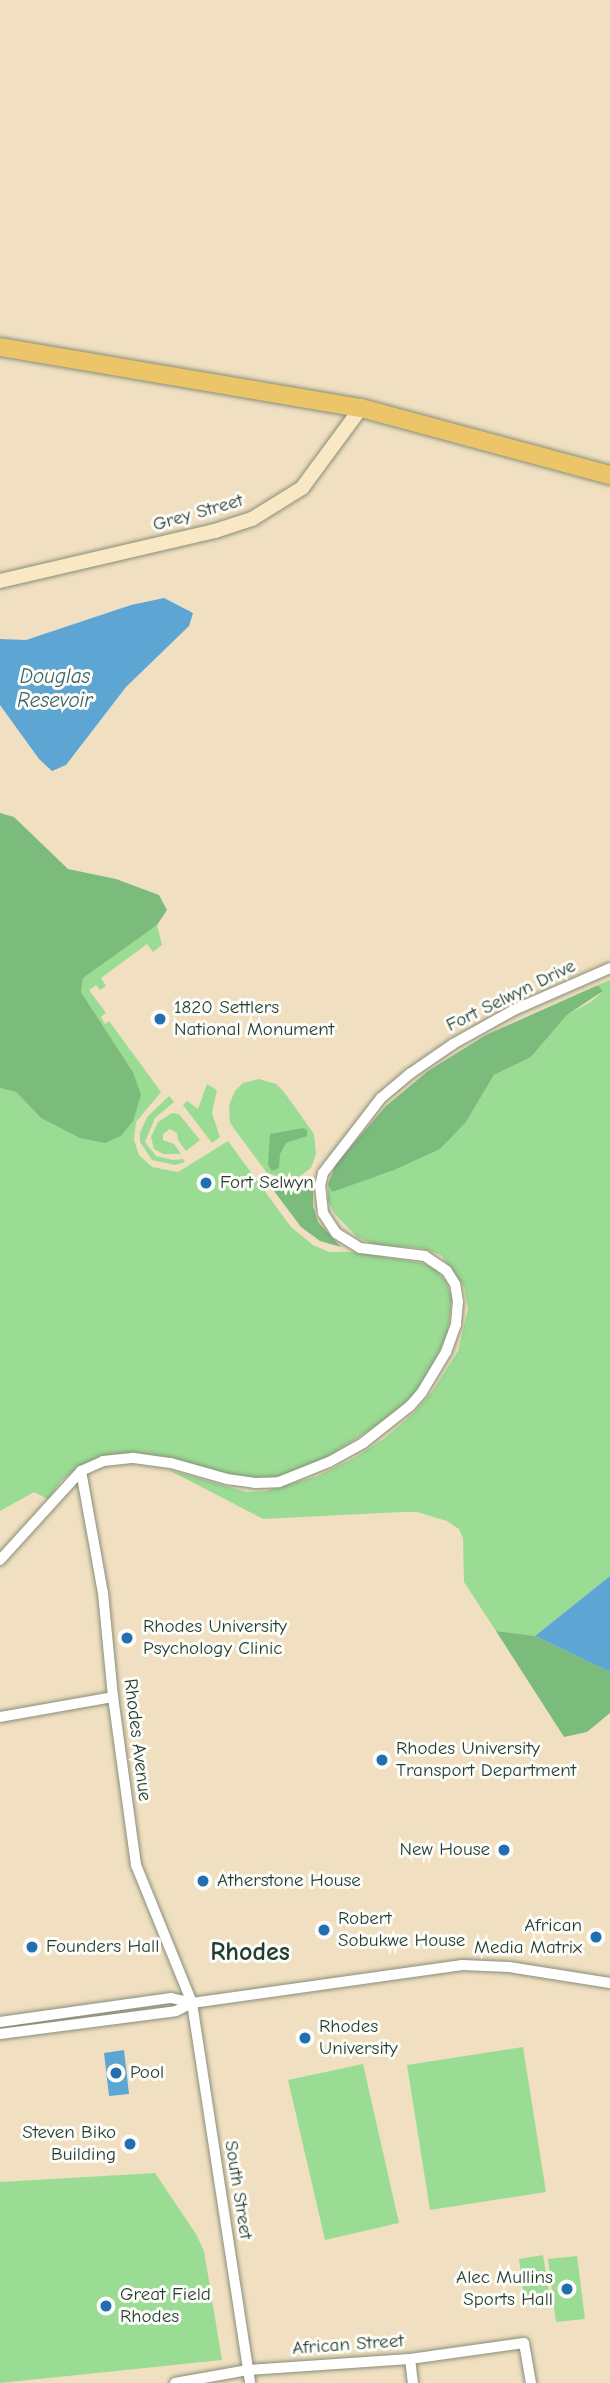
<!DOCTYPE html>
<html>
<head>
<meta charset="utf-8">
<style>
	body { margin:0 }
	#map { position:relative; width:610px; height:2383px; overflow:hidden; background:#f0e0c1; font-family:"Comic Neue",sans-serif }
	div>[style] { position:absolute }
	.green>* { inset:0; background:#9adc93 }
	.forest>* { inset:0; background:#7bbc7d }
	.water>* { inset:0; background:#5da6d4 }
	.roads { filter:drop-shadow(0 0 2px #888e7a) drop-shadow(0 0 2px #888e7a) }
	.minor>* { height:10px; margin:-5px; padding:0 5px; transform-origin:5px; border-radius:5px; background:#fff }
	.secondary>* { height:14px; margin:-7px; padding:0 7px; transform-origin:7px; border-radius:7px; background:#f8e8c3 }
	.trunk>* { height:18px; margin:-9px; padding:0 9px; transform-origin:9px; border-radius:9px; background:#edc569 }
	.dots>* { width:19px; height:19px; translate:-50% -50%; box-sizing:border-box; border:4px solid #fdfcf7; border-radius:50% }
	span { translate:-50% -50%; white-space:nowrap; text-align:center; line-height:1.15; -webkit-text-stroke:6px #fdfcf7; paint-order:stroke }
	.street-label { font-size:19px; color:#1f3d34 }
	.poi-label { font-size:19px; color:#1f3d34 }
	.left { translate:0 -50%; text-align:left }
	.right { translate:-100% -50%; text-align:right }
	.water-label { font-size:21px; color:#35626c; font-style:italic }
	.district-label { font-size:26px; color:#1f3d34; font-weight:700 }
</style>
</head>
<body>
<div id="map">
	<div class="green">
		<div style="clip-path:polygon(157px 925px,162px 945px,153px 952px,147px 944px,101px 978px,106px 986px,100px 990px,96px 985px,89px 990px,106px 1013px,101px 1017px,105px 1024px,109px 1021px,161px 1092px,136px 1122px,134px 1140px,139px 1155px,152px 1167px,178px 1172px,228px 1141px,291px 1227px,313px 1245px,329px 1252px,352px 1252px,422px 1263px,435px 1269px,446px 1282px,452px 1298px,448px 1331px,435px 1361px,416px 1392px,391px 1416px,323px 1460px,293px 1474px,264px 1479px,218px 1473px,173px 1458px,138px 1453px,105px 1456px,81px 1465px,61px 1481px,48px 1499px,34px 1492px,0 1511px,0 1088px,16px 1092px,41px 1118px,133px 1072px,81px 992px,83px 977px)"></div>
		<div style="clip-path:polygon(610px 980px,610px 1576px,535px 1636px,496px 1631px,464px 1582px,463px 1538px,459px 1529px,447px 1521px,417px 1512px,401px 1512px,263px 1519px,169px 1470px,247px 1492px,266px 1491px,318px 1476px,354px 1458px,385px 1438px,415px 1412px,432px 1392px,458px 1351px,468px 1309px,464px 1287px,441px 1255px,421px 1248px,377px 1245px,358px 1238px,334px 1213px,328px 1201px,328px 1184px,332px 1192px,466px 1122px,494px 1075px,531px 1057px,567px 1015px,592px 1001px,603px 991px,598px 985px)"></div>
		<div style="clip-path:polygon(259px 1079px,276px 1084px,284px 1092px,314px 1134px,316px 1154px,311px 1168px,300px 1176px,286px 1179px,267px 1173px,230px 1123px,229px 1105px,235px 1091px,243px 1083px)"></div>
		<div style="clip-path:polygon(207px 1084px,217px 1090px,212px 1113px,220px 1137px,212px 1143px,183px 1105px,187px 1101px,198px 1109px)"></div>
		<div style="clip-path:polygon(169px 1096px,174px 1102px,155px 1118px,145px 1142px,156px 1156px,173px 1160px,183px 1159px,185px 1162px,175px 1165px,152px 1160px,140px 1142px,140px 1133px,147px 1117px)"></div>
		<div style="clip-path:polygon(172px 1113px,179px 1114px,200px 1140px,186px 1151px,178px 1140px,177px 1133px,170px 1129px,163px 1134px,163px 1140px,174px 1144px,181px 1154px,163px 1154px,154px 1149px,151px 1137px,158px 1122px)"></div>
		<div style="clip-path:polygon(523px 2047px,546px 2192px,430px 2210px,407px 2065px)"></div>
		<div style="clip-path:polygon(363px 2064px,399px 2223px,325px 2240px,288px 2080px)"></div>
		<div style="clip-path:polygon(155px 2173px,196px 2234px,204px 2251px,222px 2360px,0 2383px,0 2182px)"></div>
		<div style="clip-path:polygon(543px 2255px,549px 2292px,524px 2296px,519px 2259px)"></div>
		<div style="clip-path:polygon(577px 2256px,585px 2319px,556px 2322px,548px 2259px)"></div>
	</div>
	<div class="forest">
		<div style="clip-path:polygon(0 813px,14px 817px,68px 869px,116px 879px,159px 895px,167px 910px,157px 925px,83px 978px,81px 992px,133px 1072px,141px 1095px,133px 1121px,121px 1136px,105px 1143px,80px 1138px,41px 1118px,16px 1092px,0 1088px)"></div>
		<div style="clip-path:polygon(598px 985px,603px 991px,567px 1015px,531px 1057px,494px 1075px,466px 1122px,440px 1149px,394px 1170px,332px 1192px,328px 1184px,336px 1164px,386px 1106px,428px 1071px,486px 1035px)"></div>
		<div style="clip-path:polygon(303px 1128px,307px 1130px,307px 1136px,286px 1143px,280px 1154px,279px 1168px,272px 1171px,268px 1165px,270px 1134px)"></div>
		<div style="clip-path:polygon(313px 1177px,313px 1206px,318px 1222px,341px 1247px,320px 1241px,301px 1227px,268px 1183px,291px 1187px)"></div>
		<div style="clip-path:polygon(496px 1631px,535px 1636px,610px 1672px,610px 1713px,587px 1732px,564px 1737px)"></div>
	</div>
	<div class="water">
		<div style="clip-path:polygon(164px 598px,193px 613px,189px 626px,126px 687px,66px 765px,52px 771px,39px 759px,0 705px,0 639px,26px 640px,131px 605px)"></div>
		<div style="clip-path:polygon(610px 1576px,610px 1672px,535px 1636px)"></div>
		<div style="clip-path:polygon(124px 2050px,129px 2094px,109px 2096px,104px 2053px)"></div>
	</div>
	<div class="roads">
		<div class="minor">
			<div style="left:81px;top:1471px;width:124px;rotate:79.8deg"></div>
			<div style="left:103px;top:1593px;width:104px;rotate:84.5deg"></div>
			<div style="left:113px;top:1697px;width:170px;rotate:82.2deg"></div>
			<div style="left:136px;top:1865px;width:149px;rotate:67.9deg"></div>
			<div style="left:192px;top:2003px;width:384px;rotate:81.3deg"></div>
			<div style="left:0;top:1560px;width:120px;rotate:-47.7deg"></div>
			<div style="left:81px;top:1471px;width:24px;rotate:-24deg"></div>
			<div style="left:103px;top:1461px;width:31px;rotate:-6deg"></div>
			<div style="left:134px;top:1458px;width:37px;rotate:8deg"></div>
			<div style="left:171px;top:1463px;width:58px;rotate:15.9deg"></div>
			<div style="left:227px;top:1479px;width:28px;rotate:8deg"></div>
			<div style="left:255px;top:1483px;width:24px;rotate:-2deg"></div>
			<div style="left:279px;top:1482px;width:54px;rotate:-21.8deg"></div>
			<div style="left:329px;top:1462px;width:39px;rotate:-29deg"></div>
			<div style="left:363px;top:1443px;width:60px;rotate:-38.2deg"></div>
			<div style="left:410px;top:1406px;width:18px;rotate:-49deg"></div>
			<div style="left:422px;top:1392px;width:47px;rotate:-59deg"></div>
			<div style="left:446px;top:1352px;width:30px;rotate:-70deg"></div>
			<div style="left:456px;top:1324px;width:22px;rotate:-85deg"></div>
			<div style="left:458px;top:1302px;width:18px;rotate:-99deg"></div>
			<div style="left:455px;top:1284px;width:15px;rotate:-122deg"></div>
			<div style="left:447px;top:1271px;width:27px;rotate:-146deg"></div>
			<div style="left:425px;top:1256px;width:65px;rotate:-173deg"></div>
			<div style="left:360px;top:1248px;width:28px;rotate:-148deg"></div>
			<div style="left:336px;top:1233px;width:24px;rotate:-123deg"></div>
			<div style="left:323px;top:1213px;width:27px;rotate:-96deg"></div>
			<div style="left:320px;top:1186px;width:13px;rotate:-77deg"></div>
			<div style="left:323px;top:1173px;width:95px;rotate:-52.3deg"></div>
			<div style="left:381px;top:1098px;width:39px;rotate:-40deg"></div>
			<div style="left:411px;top:1073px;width:51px;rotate:-34.6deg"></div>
			<div style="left:453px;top:1044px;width:70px;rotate:-29.1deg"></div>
			<div style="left:514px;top:1010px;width:105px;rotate:-23.6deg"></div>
			<div style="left:0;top:1717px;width:115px;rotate:-10deg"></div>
			<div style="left:0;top:2022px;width:173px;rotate:-8deg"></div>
			<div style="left:171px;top:1998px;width:22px;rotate:13deg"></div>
			<div style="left:0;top:2034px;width:177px;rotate:-7.4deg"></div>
			<div style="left:176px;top:2011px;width:18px;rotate:-27deg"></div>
			<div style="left:192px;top:2003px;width:273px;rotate:-8deg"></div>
			<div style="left:462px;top:1965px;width:47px;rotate:2.4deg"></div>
			<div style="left:509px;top:1967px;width:102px;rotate:9deg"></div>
			<div style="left:410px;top:2359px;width:24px;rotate:83deg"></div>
			<div style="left:175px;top:2383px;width:74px;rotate:-10.1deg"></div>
			<div style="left:248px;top:2370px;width:162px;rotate:-3.9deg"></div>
			<div style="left:410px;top:2359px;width:115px;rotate:-8deg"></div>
			<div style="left:524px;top:2343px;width:41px;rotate:80.1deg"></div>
		</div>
		<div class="secondary">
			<div style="left:0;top:581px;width:221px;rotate:-13.1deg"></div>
			<div style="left:215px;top:531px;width:39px;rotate:-18deg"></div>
			<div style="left:252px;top:519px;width:59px;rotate:-31.8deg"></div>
			<div style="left:302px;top:488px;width:99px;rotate:-53.6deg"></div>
		</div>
		<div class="trunk">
			<div style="left:0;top:347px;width:366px;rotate:9.6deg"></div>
			<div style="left:361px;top:408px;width:258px;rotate:15.1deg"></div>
		</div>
	</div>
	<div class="dots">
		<div style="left:160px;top:1019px;background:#1f6fb2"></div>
		<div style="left:206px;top:1183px;background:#1f6fb2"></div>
		<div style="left:127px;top:1638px;background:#1f6fb2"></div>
		<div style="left:382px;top:1760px;background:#1f6fb2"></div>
		<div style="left:504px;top:1850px;background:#1f6fb2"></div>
		<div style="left:203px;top:1881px;background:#1f6fb2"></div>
		<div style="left:324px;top:1930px;background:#1f6fb2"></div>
		<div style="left:596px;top:1937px;background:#1f6fb2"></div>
		<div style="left:32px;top:1947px;background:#1f6fb2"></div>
		<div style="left:305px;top:2038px;background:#1f6fb2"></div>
		<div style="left:116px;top:2073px;background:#1f6fb2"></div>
		<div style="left:130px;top:2144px;background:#1f6fb2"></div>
		<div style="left:567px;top:2289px;background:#1f6fb2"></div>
		<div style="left:106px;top:2306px;background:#1f6fb2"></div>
	</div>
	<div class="street-label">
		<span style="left:198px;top:513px;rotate:-16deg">Grey Street</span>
		<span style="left:511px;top:996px;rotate:-26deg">Fort Selwyn Drive</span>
		<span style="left:137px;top:1740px;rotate:83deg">Rhodes Avenue</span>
		<span style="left:238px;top:2190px;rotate:81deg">South Street</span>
		<span style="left:348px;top:2345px;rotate:-4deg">African Street</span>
	</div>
	<div class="poi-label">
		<span class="left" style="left:174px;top:1019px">1820 Settlers<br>National Monument</span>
		<span class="left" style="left:220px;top:1183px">Fort Selwyn</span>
		<span class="left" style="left:143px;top:1638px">Rhodes University<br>Psychology Clinic</span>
		<span class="left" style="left:396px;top:1760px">Rhodes University<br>Transport Department</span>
		<span class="right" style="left:490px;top:1850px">New House</span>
		<span class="left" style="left:217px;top:1881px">Atherstone House</span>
		<span class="left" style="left:338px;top:1930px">Robert<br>Sobukwe House</span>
		<span class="right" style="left:582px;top:1937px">African<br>Media Matrix</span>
		<span class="left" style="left:46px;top:1947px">Founders Hall</span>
		<span class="left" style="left:319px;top:2038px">Rhodes<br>University</span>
		<span class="left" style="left:130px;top:2073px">Pool</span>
		<span class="right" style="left:116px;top:2144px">Steven Biko<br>Building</span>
		<span class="right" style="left:553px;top:2289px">Alec Mullins<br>Sports Hall</span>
		<span class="left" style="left:120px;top:2306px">Great Field<br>Rhodes</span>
	</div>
	<div class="water-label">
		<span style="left:55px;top:688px">Douglas<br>Resevoir</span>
	</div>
	<div class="district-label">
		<span style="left:250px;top:1953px">Rhodes</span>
	</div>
</div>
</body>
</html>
